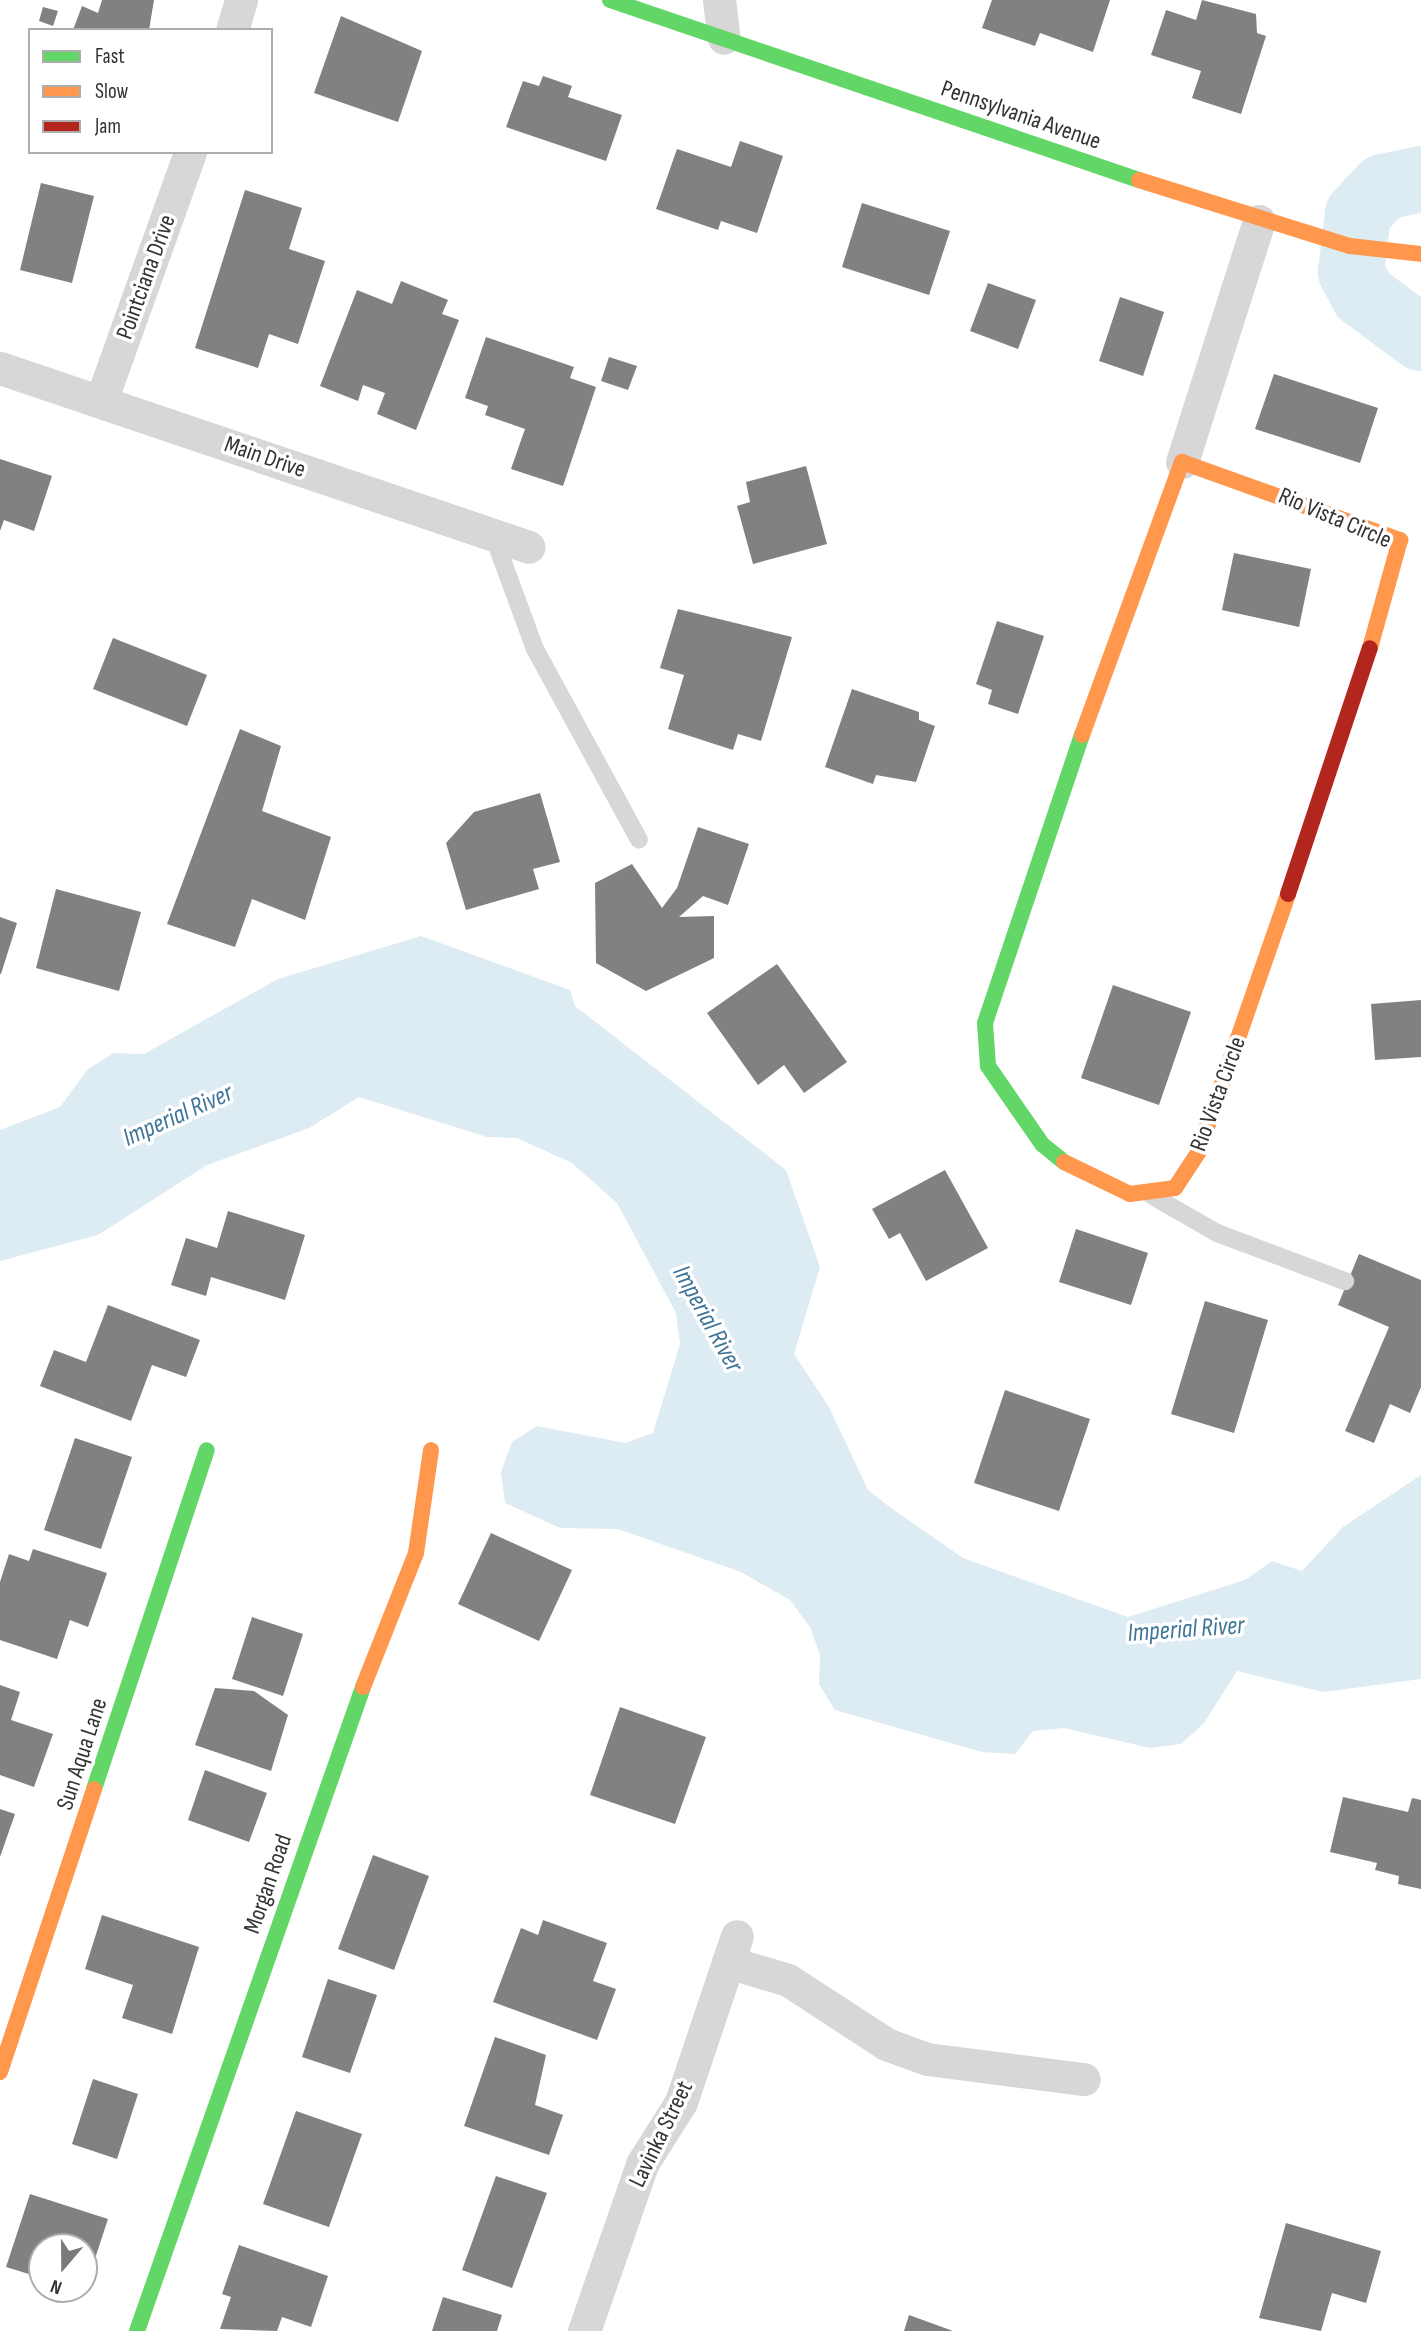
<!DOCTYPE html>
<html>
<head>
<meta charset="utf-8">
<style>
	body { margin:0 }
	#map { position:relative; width:1421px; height:2331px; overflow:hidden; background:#fff; font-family:"Sofia Sans Condensed",sans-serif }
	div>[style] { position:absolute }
	.water>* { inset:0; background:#ddebf3 }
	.river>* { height:66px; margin:-33px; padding:0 33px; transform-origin:33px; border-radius:33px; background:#ddebf3 }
	.building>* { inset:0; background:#818181 }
	.lane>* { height:18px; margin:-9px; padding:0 9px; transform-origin:9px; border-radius:9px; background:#d7d7d7 }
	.street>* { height:33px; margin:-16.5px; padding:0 16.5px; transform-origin:16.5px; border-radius:16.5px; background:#d7d7d7 }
	.fast>* { height:16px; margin:-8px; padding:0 8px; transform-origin:8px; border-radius:8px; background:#63d668 }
	.slow>* { height:16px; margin:-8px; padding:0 8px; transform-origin:8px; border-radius:8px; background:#ff974d }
	.jam>* { height:16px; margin:-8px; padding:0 8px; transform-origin:8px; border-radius:8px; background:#b3261e }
	span { translate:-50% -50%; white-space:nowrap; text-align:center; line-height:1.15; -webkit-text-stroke:7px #fff; paint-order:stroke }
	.street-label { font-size:24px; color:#333 }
	.water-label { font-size:26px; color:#3f7597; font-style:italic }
	.legend { position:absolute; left:28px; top:28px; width:245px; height:126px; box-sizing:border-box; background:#fff; border:2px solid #adadad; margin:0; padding:9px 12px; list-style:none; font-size:21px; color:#333 }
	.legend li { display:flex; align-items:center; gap:14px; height:35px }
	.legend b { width:35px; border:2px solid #adadad }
	.north { position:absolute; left:28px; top:2233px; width:70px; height:70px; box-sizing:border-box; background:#fff; border:2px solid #adadad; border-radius:50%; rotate:200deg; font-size:19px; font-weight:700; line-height:28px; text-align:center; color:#333 }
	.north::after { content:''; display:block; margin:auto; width:24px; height:32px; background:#7a7a7a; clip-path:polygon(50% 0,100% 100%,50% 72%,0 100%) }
</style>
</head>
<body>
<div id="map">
	<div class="water">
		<div style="clip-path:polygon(421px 936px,570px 990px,575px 1006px,786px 1170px,820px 1267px,794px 1354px,829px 1407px,868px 1490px,891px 1508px,963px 1558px,1128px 1617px,1245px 1580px,1272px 1561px,1302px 1571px,1343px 1527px,1421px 1475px,1421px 1679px,1323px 1692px,1237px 1671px,1204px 1723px,1181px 1744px,1150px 1748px,1064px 1728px,1033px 1731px,1015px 1754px,982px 1752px,835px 1710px,819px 1684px,820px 1655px,810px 1627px,790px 1600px,741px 1572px,618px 1529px,560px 1528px,505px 1503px,501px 1472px,512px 1442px,537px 1426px,625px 1443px,653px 1433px,680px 1344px,676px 1313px,617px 1203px,572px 1163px,517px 1138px,487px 1137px,359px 1097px,309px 1128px,207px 1165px,98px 1235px,0 1261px,0 1130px,60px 1107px,88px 1069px,114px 1053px,144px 1054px,278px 979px)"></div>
	</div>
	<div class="river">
		<div style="left:1421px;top:179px;width:39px;rotate:168deg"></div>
		<div style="left:1383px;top:187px;width:37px;rotate:133deg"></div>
		<div style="left:1358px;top:214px;width:58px;rotate:96.9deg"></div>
		<div style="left:1351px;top:272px;width:26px;rotate:62deg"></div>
		<div style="left:1363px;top:295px;width:72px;rotate:36.6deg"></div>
	</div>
	<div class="building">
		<div style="clip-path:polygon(102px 0,154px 0,149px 30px,73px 30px,82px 6px,98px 13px)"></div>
		<div style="clip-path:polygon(992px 0,1110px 0,1093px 52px,1040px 33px,1035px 46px,982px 28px)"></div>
		<div style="clip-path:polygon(1202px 0,1256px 14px,1257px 33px,1266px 36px,1241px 114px,1192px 98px,1201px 71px,1151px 55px,1166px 10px,1196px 20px)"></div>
		<div style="clip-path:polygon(43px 7px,58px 11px,53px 26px,39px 21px)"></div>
		<div style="clip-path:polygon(341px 16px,422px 51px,398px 122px,314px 93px)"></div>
		<div style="clip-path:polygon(543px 76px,572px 86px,568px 97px,622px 115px,606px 161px,506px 127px,523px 81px,539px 86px)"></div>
		<div style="clip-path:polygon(740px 141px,783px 156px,757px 233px,721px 221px,718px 230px,656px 209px,677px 149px,731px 167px)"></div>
		<div style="clip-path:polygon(41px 183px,94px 196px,72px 283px,20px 270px)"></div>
		<div style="clip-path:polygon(245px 190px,302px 208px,289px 249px,325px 261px,298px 344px,269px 334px,258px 368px,195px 348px)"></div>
		<div style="clip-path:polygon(862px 203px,950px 231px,929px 295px,842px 267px)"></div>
		<div style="clip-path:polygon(401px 281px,448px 300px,442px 314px,459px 320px,416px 430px,377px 414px,385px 393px,363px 385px,358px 401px,320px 386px,357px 290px,392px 304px)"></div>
		<div style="clip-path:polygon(988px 283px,1036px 300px,1018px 349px,970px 331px)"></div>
		<div style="clip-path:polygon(1120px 297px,1164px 312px,1143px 376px,1099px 361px)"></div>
		<div style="clip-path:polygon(486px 337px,574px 367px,570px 378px,596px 387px,563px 486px,511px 469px,525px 429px,485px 415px,488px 406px,465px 398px)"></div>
		<div style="clip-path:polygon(609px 357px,637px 366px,628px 390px,601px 381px)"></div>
		<div style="clip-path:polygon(1274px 374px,1378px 408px,1360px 463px,1255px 429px)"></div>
		<div style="clip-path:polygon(0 459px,52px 476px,34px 531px,4px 520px,0 531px)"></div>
		<div style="clip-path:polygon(806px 466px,827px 544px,753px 564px,737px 506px,750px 502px,746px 482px)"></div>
		<div style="clip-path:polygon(1234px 553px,1311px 569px,1299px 627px,1222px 610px)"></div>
		<div style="clip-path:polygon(678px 609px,792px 637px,761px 741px,738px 734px,733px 750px,668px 729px,684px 675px,660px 668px)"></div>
		<div style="clip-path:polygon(997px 621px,1044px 636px,1018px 714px,988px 704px,992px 690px,976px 684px)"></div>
		<div style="clip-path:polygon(113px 638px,207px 675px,187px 726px,93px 689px)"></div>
		<div style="clip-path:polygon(852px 689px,919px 712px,919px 720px,935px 726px,916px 782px,876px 775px,873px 784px,825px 767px)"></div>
		<div style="clip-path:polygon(240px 729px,281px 746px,262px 811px,331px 837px,305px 920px,252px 899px,235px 947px,167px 924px)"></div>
		<div style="clip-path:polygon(540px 793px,560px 862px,533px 869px,539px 889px,466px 910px,446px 843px,474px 812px)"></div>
		<div style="clip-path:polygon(698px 827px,749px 844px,728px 905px,703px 896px,679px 917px,714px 916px,714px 958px,646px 991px,596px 963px,595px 883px,632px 864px,662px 908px,677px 888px)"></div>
		<div style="clip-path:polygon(56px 889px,141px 912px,119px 991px,36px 968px)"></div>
		<div style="clip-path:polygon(0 917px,17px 923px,1px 974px,0 974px)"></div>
		<div style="clip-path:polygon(777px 964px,847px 1062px,804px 1093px,784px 1065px,758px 1085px,707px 1013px)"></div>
		<div style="clip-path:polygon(1113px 985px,1191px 1012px,1159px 1105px,1081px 1078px)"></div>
		<div style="clip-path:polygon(1421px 1000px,1421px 1057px,1375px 1060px,1371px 1004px)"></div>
		<div style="clip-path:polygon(945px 1170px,988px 1248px,926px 1281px,900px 1233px,889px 1239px,872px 1209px)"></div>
		<div style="clip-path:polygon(228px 1211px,305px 1235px,285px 1300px,211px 1277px,206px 1296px,171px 1285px,186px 1238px,217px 1248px)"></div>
		<div style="clip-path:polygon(1076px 1229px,1148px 1253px,1131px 1305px,1059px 1282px)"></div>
		<div style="clip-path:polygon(1359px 1254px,1421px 1280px,1421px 1387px,1410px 1413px,1390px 1404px,1374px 1443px,1345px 1431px,1389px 1327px,1338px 1305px)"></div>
		<div style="clip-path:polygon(1205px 1301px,1268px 1320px,1234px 1433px,1171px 1414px)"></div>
		<div style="clip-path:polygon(108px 1305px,200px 1340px,186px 1377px,152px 1365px,131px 1421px,40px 1386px,54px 1350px,86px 1362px)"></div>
		<div style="clip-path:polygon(1005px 1390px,1090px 1419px,1059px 1511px,974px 1483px)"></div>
		<div style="clip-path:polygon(75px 1438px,132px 1457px,101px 1549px,44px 1530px)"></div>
		<div style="clip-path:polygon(491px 1533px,572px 1570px,539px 1641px,458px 1604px)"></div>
		<div style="clip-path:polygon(33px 1549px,107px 1573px,88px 1627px,70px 1620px,57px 1659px,0 1640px,0 1582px,9px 1554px,29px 1561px)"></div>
		<div style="clip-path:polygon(252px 1617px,303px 1634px,283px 1696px,232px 1679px)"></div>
		<div style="clip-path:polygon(0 1685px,20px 1692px,11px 1720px,53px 1734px,34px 1787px,0 1775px)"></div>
		<div style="clip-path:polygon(215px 1688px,254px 1691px,288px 1715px,271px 1771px,195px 1745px)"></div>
		<div style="clip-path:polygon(620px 1707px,706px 1737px,675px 1824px,590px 1795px)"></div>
		<div style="clip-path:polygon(205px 1770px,267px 1793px,249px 1842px,188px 1820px)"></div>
		<div style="clip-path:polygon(1343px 1797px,1408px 1812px,1412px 1798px,1421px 1800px,1421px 1889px,1398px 1884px,1399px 1876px,1375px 1870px,1377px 1863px,1330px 1852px)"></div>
		<div style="clip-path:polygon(0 1809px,15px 1814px,0 1857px)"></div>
		<div style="clip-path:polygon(373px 1855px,429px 1876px,394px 1970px,338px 1949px)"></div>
		<div style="clip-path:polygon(102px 1915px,199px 1947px,172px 2034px,122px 2018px,133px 1985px,85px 1969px)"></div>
		<div style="clip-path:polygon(543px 1920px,607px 1943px,593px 1981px,616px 1989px,597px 2040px,493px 2002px,521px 1928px,538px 1935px)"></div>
		<div style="clip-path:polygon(328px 1979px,377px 1995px,350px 2073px,302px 2057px)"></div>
		<div style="clip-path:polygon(495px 2037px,546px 2055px,535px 2105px,563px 2115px,549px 2155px,464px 2126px)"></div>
		<div style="clip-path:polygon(93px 2079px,138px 2094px,117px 2159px,72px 2144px)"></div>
		<div style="clip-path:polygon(296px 2111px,362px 2134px,329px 2227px,263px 2204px)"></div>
		<div style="clip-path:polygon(496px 2176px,547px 2193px,512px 2288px,462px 2270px)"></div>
		<div style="clip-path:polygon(30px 2194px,108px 2219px,84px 2292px,77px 2290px,84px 2289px,84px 2247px,42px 2247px,42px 2278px,6px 2267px)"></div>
		<div style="clip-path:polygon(1286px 2223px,1381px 2251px,1366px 2303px,1332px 2293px,1321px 2331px,1259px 2318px)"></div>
		<div style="clip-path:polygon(239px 2245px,328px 2276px,311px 2327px,282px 2317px,277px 2331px,220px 2329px,231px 2297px,222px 2294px)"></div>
		<div style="clip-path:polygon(443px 2297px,502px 2315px,497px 2331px,432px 2331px)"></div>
		<div style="clip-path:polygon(909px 2315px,953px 2331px,904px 2331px)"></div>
	</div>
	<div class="lane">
		<div style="left:493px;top:535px;width:121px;rotate:69.8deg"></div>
		<div style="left:535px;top:649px;width:217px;rotate:61.4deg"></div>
		<div style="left:1151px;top:1195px;width:76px;rotate:29.9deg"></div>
		<div style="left:1217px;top:1233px;width:137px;rotate:20.6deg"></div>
	</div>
	<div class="street">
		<div style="left:719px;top:0;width:38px;rotate:83deg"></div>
		<div style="left:232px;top:30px;width:31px;rotate:-73deg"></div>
		<div style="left:0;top:368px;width:558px;rotate:18.69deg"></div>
		<div style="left:101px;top:401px;width:264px;rotate:-70.3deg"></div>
		<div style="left:1182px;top:462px;width:253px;rotate:-72.3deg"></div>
		<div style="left:728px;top:1962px;width:63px;rotate:16.7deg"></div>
		<div style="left:788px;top:1980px;width:117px;rotate:33.1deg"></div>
		<div style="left:886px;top:2044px;width:44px;rotate:20.1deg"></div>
		<div style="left:927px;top:2059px;width:158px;rotate:7.3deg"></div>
		<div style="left:584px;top:2331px;width:177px;rotate:-70.8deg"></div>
		<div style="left:642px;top:2164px;width:73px;rotate:-57.8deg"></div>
		<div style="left:681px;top:2102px;width:175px;rotate:-71.4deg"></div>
	</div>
	<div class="fast">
		<div style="left:610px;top:0;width:559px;rotate:18.79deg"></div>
		<div style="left:1064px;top:1162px;width:28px;rotate:-141deg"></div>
		<div style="left:1042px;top:1144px;width:95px;rotate:-124.7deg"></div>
		<div style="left:988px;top:1066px;width:43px;rotate:-94deg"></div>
		<div style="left:985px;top:1023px;width:304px;rotate:-71.4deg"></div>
		<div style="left:94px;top:1789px;width:357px;rotate:-71.6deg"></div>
		<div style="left:137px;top:2331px;width:683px;rotate:-70.66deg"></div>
	</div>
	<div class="slow">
		<div style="left:1139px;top:180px;width:221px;rotate:17.4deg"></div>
		<div style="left:1350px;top:246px;width:71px;rotate:6.4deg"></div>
		<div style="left:1182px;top:462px;width:232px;rotate:19.7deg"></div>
		<div style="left:1400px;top:540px;width:112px;rotate:105.5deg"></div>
		<div style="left:1082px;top:735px;width:291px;rotate:-69.9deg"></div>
		<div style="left:1064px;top:1162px;width:73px;rotate:25.9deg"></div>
		<div style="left:1130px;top:1194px;width:45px;rotate:-7.6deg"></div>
		<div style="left:1175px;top:1188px;width:42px;rotate:-56.7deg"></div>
		<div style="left:1198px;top:1153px;width:274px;rotate:-70.8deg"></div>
		<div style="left:363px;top:1687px;width:144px;rotate:-68.4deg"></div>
		<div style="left:416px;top:1553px;width:104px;rotate:-81.7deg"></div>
		<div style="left:0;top:2072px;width:298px;rotate:-71.6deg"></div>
	</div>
	<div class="jam">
		<div style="left:1288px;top:894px;width:259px;rotate:-71.6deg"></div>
	</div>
	<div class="street-label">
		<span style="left:1021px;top:115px;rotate:19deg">Pennsylvania Avenue</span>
		<span style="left:146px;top:277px;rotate:-70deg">Pointciana Drive</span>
		<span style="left:265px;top:457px;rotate:19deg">Main Drive</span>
		<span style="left:1335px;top:518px;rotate:23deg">Rio Vista Circle</span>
		<span style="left:1218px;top:1094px;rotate:-70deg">Rio Vista Circle</span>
		<span style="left:82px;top:1754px;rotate:-72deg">Sun Aqua Lane</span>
		<span style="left:268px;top:1884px;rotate:-71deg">Morgan Road</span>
		<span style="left:661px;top:2134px;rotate:-64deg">Lavinka Street</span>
	</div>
	<div class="water-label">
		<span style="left:178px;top:1116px;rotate:-24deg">Imperial River</span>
		<span style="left:707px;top:1319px;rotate:61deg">Imperial River</span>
		<span style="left:1186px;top:1630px;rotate:-4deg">Imperial River</span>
	</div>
	<ul class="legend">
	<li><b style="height:9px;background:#63d668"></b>Fast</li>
	<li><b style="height:9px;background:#ff974d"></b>Slow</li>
	<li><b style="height:9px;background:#b3261e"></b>Jam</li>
	</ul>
	<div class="north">N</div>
</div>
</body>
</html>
